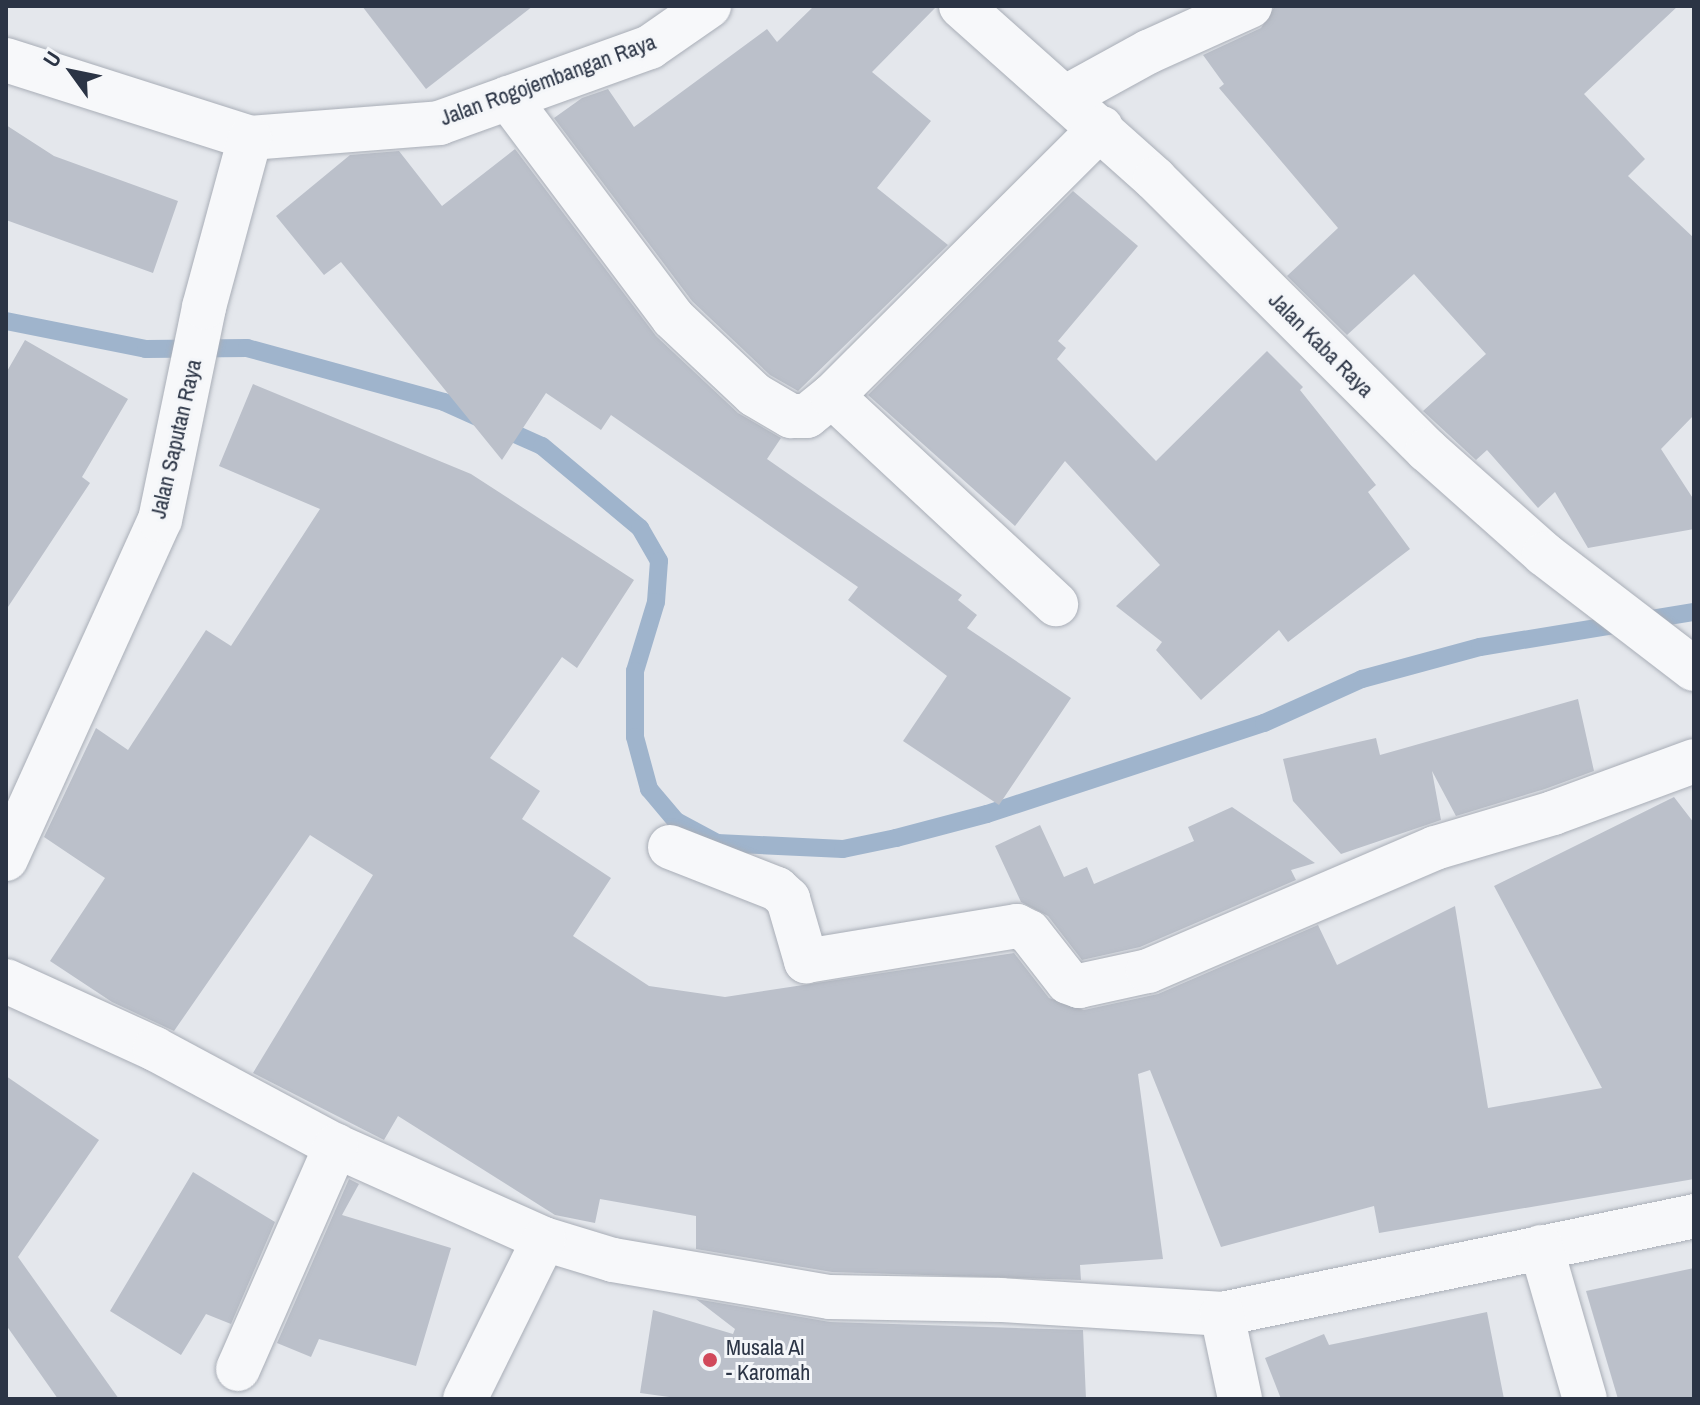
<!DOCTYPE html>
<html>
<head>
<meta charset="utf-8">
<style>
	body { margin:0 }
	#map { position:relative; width:1700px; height:1405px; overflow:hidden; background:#e4e7ec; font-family:"Archivo Narrow",sans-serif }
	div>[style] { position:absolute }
	.stream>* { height:18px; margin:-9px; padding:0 9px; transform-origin:9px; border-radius:9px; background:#9fb4cc }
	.building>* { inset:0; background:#bbc0ca }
	.roads { filter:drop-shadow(0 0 2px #a9aeb7) drop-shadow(0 0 2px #a9aeb7) }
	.minor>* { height:44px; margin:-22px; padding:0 22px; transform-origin:22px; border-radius:22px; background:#f7f8fa }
	.dots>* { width:22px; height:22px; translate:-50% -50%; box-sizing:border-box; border:4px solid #f4f6f9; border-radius:50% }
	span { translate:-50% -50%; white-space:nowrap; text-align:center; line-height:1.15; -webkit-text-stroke:6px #f4f6f9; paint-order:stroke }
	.street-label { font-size:22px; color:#2b3445 }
	.poi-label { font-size:22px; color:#2b3445 }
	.left { translate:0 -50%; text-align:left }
	.frame { position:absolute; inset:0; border:8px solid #2b3445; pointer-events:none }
	.north { position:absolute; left:32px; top:32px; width:80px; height:80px; -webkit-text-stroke:6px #f4f6f9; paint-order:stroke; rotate:303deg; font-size:22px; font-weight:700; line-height:32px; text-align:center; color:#2b3445 }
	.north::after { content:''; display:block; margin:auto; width:28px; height:36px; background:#2b3445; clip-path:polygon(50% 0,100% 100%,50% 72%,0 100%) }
</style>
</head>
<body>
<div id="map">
	<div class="stream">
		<div style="left:6px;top:321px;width:143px;rotate:11.3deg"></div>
		<div style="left:146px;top:349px;width:101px;rotate:-0.6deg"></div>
		<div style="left:247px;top:348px;width:204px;rotate:15.3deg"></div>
		<div style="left:444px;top:402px;width:107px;rotate:24.2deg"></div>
		<div style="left:542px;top:446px;width:128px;rotate:39.9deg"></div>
		<div style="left:640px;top:528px;width:38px;rotate:60deg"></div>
		<div style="left:659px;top:561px;width:41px;rotate:94.2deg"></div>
		<div style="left:656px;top:602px;width:72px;rotate:106.9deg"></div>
		<div style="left:635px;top:671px;width:66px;rotate:90deg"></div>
		<div style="left:635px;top:737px;width:54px;rotate:74.9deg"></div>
		<div style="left:649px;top:789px;width:42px;rotate:49.8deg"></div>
		<div style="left:676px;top:821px;width:47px;rotate:28.2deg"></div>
		<div style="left:717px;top:843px;width:126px;rotate:2.7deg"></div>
		<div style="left:843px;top:849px;width:54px;rotate:-11.7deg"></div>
		<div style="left:896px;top:838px;width:94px;rotate:-14.8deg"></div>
		<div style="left:987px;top:814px;width:292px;rotate:-18.2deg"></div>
		<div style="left:1264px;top:723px;width:107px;rotate:-24.2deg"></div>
		<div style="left:1362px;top:679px;width:122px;rotate:-15.2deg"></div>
		<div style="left:1480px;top:647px;width:217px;rotate:-9.3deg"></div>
	</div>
	<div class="building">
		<div style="clip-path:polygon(362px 6px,533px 6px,426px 89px)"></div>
		<div style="clip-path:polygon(814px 6px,937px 6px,872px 72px,931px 121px,877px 188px,948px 245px,798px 391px,770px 375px,692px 301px,554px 118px,582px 98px,608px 89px,634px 127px,767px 29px,777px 42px)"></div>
		<div style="clip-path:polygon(1275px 6px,1678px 6px,1584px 94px,1645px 159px,1628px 176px,1694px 238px,1694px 415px,1661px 449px,1694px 500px,1694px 529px,1588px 548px,1555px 492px,1538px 508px,1487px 450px,1476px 460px,1423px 411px,1486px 354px,1414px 274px,1347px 335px,1287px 276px,1338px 228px,1219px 88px,1224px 84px,1203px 55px,1261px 28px)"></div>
		<div style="clip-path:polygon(6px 125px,54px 156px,178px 201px,153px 273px,6px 220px)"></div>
		<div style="clip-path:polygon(515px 149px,656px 336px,738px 413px,781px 438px,767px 459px,962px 595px,958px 600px,977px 615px,967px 628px,1071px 698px,999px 805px,903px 741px,947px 676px,848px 600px,858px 587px,611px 415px,601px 430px,546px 393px,502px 460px,341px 262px,324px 275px,276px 216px,350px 155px,399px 151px,442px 206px)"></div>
		<div style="clip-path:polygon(1073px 191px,1138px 246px,1058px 341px,1066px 348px,1057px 359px,1156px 461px,1267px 351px,1303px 387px,1300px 390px,1376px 485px,1368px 492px,1410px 549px,1288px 642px,1279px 630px,1201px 700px,1156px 650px,1162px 642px,1116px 606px,1160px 565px,1065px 461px,1015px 526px,868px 395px)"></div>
		<div style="clip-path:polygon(25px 340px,128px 399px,82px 477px,90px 483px,6px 610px,6px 373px)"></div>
		<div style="clip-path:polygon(253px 384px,471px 474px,634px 580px,577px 668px,562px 657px,490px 758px,540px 791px,522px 819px,611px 878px,573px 936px,649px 986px,725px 997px,1014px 953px,1049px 998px,1084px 1010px,1158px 994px,1318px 925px,1337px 965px,1455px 906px,1488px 1108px,1602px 1088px,1494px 886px,1674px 797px,1694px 823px,1694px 1179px,1379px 1233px,1374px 1206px,1221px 1247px,1150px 1070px,1138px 1074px,1163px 1259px,1080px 1265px,1081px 1280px,832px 1272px,696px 1249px,696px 1216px,600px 1199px,595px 1223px,555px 1215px,398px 1116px,384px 1140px,253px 1073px,373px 875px,310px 835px,174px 1031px,112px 1002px,50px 961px,105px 878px,44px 837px,96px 728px,128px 750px,206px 630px,231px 646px,320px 509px,219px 466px)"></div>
		<div style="clip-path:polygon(1578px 699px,1594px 771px,1545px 789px,1456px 816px,1432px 771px,1441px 820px,1341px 854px,1293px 801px,1283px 759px,1376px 738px,1380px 755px)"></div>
		<div style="clip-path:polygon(1232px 807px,1315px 863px,1291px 870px,1296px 880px,1140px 947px,1082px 960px,1048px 916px,1021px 902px,995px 846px,1040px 825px,1064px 877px,1087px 867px,1094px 884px,1194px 841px,1188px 827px)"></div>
		<div style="clip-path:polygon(6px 1076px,99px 1140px,18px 1257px,119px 1399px,58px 1399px,6px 1325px)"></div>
		<div style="clip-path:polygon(193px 1172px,275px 1222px,231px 1324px,206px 1314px,181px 1355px,110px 1311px)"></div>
		<div style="clip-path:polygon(349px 1179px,359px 1184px,342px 1215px,451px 1248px,416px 1366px,319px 1339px,311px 1357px,277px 1343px)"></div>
		<div style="clip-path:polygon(1694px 1268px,1694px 1399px,1618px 1399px,1586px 1291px)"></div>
		<div style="clip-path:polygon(696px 1299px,830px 1322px,1083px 1330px,1086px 1399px,684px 1399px,640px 1393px,653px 1310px,733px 1334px,735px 1329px)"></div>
		<div style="clip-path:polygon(1487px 1312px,1504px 1399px,1281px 1399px,1265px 1358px,1324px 1334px,1329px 1345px)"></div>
	</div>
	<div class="roads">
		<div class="minor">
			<div style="left:961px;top:6px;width:260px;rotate:41.7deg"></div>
			<div style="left:1155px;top:179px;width:384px;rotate:44.9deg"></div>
			<div style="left:1427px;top:450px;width:157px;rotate:41.6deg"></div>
			<div style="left:1544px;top:554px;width:189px;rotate:37.5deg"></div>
			<div style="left:6px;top:60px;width:256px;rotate:17.7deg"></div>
			<div style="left:250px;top:138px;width:190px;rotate:-4.5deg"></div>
			<div style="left:439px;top:123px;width:224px;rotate:-19.8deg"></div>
			<div style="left:650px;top:47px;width:72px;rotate:-34.8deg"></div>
			<div style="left:1066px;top:97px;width:94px;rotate:-28.8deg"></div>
			<div style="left:1148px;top:52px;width:112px;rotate:-24.3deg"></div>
			<div style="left:508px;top:98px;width:275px;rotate:53.1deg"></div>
			<div style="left:673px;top:318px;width:112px;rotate:43.2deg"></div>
			<div style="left:755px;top:395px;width:42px;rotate:30.3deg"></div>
			<div style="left:791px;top:416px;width:16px"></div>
			<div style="left:807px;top:416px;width:32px;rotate:-39deg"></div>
			<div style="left:832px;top:396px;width:380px;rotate:-44.9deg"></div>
			<div style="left:832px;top:396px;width:306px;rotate:42.9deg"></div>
			<div style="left:670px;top:847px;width:115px;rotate:21.4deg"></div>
			<div style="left:777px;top:889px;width:15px;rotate:42deg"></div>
			<div style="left:788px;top:899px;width:65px;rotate:73.8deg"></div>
			<div style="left:806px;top:961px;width:214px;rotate:-9.4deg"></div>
			<div style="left:1017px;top:926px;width:13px;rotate:27deg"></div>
			<div style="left:1029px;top:932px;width:63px;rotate:52deg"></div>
			<div style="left:1068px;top:982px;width:12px;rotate:20deg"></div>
			<div style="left:1079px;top:986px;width:71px;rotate:-12.3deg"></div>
			<div style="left:1148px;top:971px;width:312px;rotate:-23.2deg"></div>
			<div style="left:1435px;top:848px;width:123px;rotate:-16.5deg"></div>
			<div style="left:1553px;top:813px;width:150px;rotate:-20.2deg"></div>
			<div style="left:6px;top:859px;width:372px;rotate:-65.6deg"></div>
			<div style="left:160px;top:520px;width:217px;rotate:-78.3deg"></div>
			<div style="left:204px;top:307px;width:175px;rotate:-74.8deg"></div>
			<div style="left:6px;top:981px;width:164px;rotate:24.5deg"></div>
			<div style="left:155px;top:1049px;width:205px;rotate:28.2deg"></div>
			<div style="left:336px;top:1146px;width:228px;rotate:24.1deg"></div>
			<div style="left:544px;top:1239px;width:72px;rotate:16.9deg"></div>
			<div style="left:613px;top:1260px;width:220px;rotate:9.7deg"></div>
			<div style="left:830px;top:1297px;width:171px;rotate:1deg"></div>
			<div style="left:1001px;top:1300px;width:221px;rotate:3.6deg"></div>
			<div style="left:1222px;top:1314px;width:482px;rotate:-11.7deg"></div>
			<div style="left:1541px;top:1247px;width:158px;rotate:73.9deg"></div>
			<div style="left:1222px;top:1314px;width:87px;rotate:78deg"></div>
			<div style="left:238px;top:1369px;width:244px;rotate:-66.3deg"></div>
			<div style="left:465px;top:1399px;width:178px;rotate:-63.7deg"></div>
		</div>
	</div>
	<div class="dots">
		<div style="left:710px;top:1360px;background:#d1495b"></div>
	</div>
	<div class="street-label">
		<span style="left:548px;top:80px;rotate:-20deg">Jalan Rogojembangan Raya</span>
		<span style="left:1321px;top:345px;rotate:45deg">Jalan Kaba Raya</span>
		<span style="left:176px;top:439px;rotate:-77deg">Jalan Saputan Raya</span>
	</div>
	<div class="poi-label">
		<span class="left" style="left:726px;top:1360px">Musala Al<br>- Karomah</span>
	</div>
	<div class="frame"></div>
	<div class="north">U</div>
</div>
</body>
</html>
